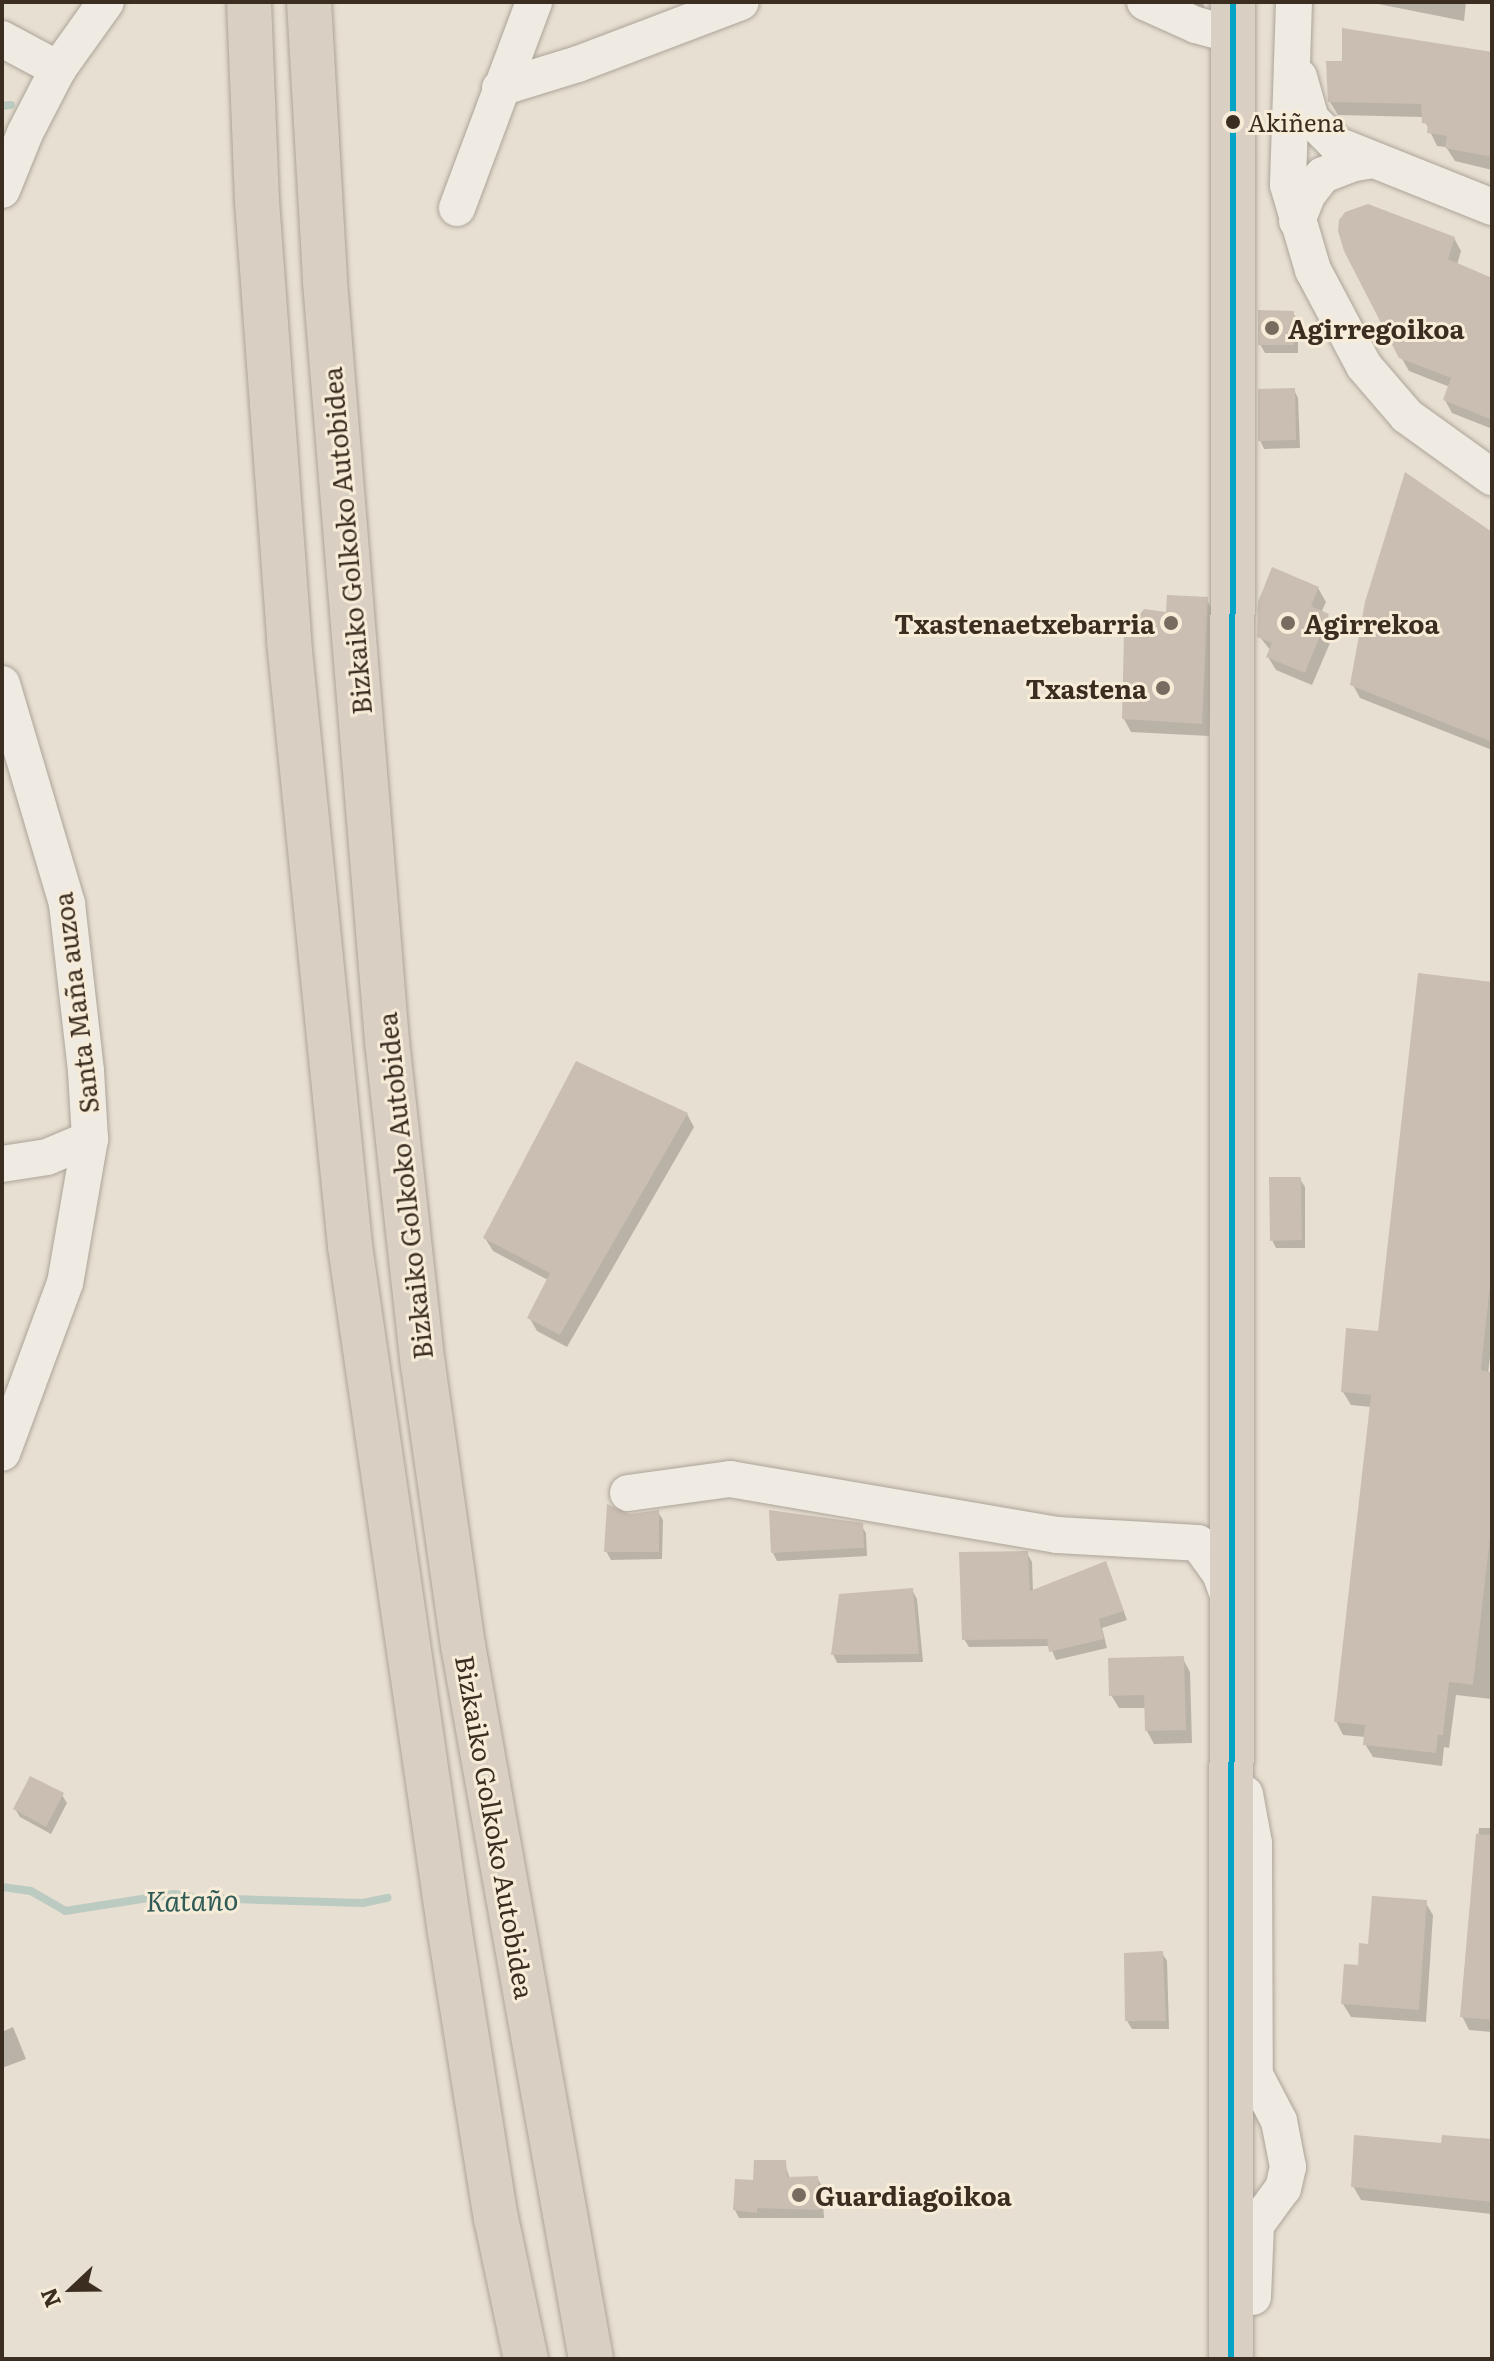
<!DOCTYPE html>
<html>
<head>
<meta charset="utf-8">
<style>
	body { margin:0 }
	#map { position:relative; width:1494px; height:2361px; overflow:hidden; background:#e7dfd1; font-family:Literata,serif }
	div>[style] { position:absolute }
	.shadow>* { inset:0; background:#0003 }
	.stream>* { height:8px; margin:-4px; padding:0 4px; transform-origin:4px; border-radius:4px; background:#bccbc1 }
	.building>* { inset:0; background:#cabdb2 }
	.roads { filter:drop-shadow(0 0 2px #aca499) drop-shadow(0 0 2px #aca499) }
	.minor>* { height:36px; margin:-18px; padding:0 18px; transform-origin:18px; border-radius:18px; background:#efeae2 }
	.highway>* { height:44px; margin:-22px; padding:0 22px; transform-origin:22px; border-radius:22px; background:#d9cfc2 }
	.bus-1>* { height:6px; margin:-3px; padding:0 3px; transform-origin:3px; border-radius:3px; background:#03a3c5 }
	.dots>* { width:22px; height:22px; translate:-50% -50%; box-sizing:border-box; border:4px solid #f6ecd8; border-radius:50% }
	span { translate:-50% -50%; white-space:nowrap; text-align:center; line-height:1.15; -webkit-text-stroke:6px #f6ecd8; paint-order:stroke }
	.bus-label { font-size:24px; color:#3c2d21 }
	.left { translate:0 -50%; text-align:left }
	.poi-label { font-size:26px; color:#3c2d21; font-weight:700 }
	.right { translate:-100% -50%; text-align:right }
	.street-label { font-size:26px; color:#3c2d21 }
	.water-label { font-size:28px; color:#305b57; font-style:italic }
	.frame { position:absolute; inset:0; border:4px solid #3c2d21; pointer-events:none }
	.north { position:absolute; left:32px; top:2249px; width:80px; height:80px; -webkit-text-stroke:6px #f6ecd8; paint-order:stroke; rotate:248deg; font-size:22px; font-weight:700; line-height:32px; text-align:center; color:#3c2d21 }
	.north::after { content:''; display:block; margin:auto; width:28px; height:36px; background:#3c2d21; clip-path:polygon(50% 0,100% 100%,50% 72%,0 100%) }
</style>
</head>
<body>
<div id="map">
	<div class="shadow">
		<div style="clip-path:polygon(1183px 2px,1203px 2px,1205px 12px)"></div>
		<div style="clip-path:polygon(1368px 2px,1466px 2px,1464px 21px)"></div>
		<div style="clip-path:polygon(1492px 54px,1492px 170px,1455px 161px,1446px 147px,1437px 146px,1423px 117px,1338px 115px,1330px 102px)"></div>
		<div style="clip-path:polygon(1454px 238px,1461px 251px,1457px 265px,1492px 280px,1492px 435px,1490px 428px,1452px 413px,1445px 400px,1450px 387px,1409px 371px,1401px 357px)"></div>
		<div style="clip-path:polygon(1293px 313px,1298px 321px,1298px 353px,1265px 353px,1260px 344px)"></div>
		<div style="clip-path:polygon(1294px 390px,1298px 398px,1300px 448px,1264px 449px,1260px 440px)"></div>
		<div style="clip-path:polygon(1492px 533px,1492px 750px,1360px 698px,1353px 685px)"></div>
		<div style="clip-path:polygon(1318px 588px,1326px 602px,1321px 613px,1328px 616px,1336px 629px,1312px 685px,1276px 670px,1268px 657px,1271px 651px,1259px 636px)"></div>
		<div style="clip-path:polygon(1206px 599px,1214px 612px,1209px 736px,1131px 732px,1124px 719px,1168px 614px)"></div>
		<div style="clip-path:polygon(1492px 984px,1492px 1341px,1488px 1373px,1492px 1374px,1492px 1699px,1456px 1695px,1449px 1748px,1444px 1747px,1442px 1766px,1373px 1757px,1365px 1744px,1366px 1737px,1343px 1735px,1336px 1721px,1371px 1407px,1351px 1405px,1343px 1392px,1380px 1333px)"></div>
		<div style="clip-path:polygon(687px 1114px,694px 1127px,567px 1347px,537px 1331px,529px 1317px,548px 1280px,493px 1251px,485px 1238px)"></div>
		<div style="clip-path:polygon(1300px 1179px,1305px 1187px,1305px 1248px,1276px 1248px,1272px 1240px)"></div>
		<div style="clip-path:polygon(658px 1512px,663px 1520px,662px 1559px,611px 1560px,606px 1551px)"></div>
		<div style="clip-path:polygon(861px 1525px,866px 1533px,867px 1556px,777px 1561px,773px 1553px)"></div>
		<div style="clip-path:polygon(1027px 1553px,1032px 1562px,1033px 1592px,1106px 1564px,1127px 1620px,1102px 1628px,1107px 1648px,1056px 1660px,1050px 1646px,969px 1647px,964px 1639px)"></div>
		<div style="clip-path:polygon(912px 1590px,917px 1599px,923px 1662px,837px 1663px,833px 1654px)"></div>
		<div style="clip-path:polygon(1183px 1659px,1190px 1672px,1192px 1743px,1154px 1744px,1147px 1731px,1146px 1708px,1119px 1708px,1111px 1695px)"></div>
		<div style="clip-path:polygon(62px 1795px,67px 1803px,51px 1834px,20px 1817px,15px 1809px)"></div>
		<div style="clip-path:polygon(1479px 1828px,1492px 1828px,1492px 2032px,1469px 2030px,1462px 2016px)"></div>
		<div style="clip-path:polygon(1425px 1902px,1433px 1915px,1426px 2022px,1351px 2017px,1343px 2004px,1370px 1946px)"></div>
		<div style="clip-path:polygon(1162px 1953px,1167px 1961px,1169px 2029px,1132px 2029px,1127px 2021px)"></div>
		<div style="clip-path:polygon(13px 2027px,26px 2059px,2px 2068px,2px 2032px)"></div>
		<div style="clip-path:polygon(1492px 2142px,1492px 2214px,1361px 2200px,1353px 2186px,1443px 2145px)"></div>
		<div style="clip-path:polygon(784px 2162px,790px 2179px,817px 2178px,822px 2186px,824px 2218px,739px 2218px,735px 2210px,755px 2182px)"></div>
	</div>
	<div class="stream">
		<div style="left:2px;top:106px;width:9px;rotate:-6deg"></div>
		<div style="left:2px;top:1887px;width:29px;rotate:8deg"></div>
		<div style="left:31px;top:1891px;width:39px;rotate:30deg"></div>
		<div style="left:65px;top:1911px;width:110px;rotate:-8.9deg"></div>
		<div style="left:174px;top:1894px;width:23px;rotate:10deg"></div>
		<div style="left:197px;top:1898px;width:166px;rotate:1.7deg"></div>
		<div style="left:363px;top:1903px;width:25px;rotate:-12deg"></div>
	</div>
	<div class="building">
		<div style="clip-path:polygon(1342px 28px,1492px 52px,1492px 157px,1445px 148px,1447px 136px,1427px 133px,1428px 124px,1422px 123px,1421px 104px,1328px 102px,1326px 61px,1342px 61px)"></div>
		<div style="clip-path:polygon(1368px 204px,1455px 237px,1448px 259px,1492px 278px,1492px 420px,1443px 400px,1451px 378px,1399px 358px,1344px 251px,1338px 231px,1339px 220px,1345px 212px)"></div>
		<div style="clip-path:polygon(1258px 310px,1294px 311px,1294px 345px,1258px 345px)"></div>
		<div style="clip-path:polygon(1295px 388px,1296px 440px,1258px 441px,1258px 389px)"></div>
		<div style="clip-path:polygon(1405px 472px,1492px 532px,1492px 742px,1350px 685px,1365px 602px)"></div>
		<div style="clip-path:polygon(1272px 567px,1319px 587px,1311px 606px,1329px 614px,1305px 673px,1266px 657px,1272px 643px,1257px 637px,1258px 602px)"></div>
		<div style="clip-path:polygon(1167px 595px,1208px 597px,1202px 724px,1122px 719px,1124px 635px,1144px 609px,1166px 612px)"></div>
		<div style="clip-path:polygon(1418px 973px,1492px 982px,1492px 1267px,1481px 1370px,1492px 1372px,1492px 1521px,1473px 1685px,1449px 1682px,1443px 1735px,1438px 1735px,1436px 1753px,1363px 1745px,1365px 1725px,1334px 1722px,1371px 1395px,1341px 1392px,1346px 1328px,1378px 1331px)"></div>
		<div style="clip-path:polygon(576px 1061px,688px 1113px,560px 1335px,527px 1318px,550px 1273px,483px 1238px)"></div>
		<div style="clip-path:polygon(1269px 1177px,1301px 1177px,1302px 1240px,1270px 1241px)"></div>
		<div style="clip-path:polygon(607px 1504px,630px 1514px,659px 1510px,659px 1552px,604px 1552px)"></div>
		<div style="clip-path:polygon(769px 1510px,863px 1523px,864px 1548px,771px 1553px)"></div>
		<div style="clip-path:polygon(1028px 1551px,1030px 1591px,1106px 1561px,1124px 1611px,1099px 1619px,1104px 1639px,1049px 1652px,1047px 1639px,962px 1640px,959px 1552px)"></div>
		<div style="clip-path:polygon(913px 1588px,919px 1654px,831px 1655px,839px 1594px)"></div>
		<div style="clip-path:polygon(1184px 1656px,1186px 1730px,1145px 1731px,1144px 1695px,1109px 1696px,1108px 1658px)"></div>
		<div style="clip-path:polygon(30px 1776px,64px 1793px,46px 1827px,13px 1809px)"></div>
		<div style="clip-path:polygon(1476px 1834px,1492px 1835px,1492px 2020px,1460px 2017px)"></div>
		<div style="clip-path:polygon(1372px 1896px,1427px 1900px,1419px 2010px,1341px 2004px,1344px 1964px,1358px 1965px,1359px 1943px,1368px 1944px)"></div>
		<div style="clip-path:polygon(1163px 1951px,1166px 2021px,1125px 2021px,1124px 1953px)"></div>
		<div style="clip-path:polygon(1354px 2135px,1441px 2143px,1442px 2135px,1492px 2139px,1492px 2202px,1351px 2187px)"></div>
		<div style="clip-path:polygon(754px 2160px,786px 2160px,787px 2177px,818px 2176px,820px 2210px,757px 2208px,757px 2213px,733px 2210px,735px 2179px,753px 2180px)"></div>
	</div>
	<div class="roads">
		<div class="minor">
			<div style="left:1145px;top:2px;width:56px;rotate:24.3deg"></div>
			<div style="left:1196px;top:25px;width:39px;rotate:15deg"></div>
			<div style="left:1294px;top:2px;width:183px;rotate:91.9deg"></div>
			<div style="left:1288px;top:185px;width:89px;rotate:73.6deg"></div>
			<div style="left:1313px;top:270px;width:109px;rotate:62deg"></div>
			<div style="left:1364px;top:366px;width:66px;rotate:49.3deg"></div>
			<div style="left:1407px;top:416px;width:105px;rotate:35.7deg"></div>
			<div style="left:2px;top:39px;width:64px;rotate:28.2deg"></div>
			<div style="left:1299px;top:77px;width:44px;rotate:74.1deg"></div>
			<div style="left:1311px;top:119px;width:37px;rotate:45deg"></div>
			<div style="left:1337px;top:145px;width:167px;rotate:21.8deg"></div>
			<div style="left:500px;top:88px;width:82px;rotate:-17.1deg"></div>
			<div style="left:578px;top:64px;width:174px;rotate:-20.8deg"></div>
			<div style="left:2px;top:190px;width:61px;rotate:-68deg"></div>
			<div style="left:25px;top:133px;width:72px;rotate:-62.7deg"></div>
			<div style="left:58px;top:69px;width:82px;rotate:-54.4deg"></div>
			<div style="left:457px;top:208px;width:220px;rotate:-69.5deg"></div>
			<div style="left:1297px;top:221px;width:29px;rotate:-68deg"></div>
			<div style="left:1308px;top:194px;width:24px;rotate:-52deg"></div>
			<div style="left:1323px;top:175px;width:34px;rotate:-21deg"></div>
			<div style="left:1355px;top:163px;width:19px;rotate:-9deg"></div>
			<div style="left:2px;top:684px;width:229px;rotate:73.5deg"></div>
			<div style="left:67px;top:904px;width:168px;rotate:83.5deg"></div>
			<div style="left:86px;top:1071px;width:68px;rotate:86.6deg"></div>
			<div style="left:90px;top:1139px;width:146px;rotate:99.8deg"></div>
			<div style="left:65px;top:1283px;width:181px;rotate:110.3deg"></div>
			<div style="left:2px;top:1164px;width:46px;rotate:-8.8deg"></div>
			<div style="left:47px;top:1157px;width:47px;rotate:-22.7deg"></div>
			<div style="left:628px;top:1493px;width:103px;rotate:-7.8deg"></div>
			<div style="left:730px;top:1479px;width:332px;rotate:9.7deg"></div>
			<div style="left:1057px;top:1535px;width:141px;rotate:3.2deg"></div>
			<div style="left:1198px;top:1543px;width:37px;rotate:54deg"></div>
			<div style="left:1220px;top:1573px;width:29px;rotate:70deg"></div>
			<div style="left:1245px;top:1794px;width:50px;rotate:79.6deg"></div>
			<div style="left:1254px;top:1843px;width:232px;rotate:89.8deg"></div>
			<div style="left:1255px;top:2075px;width:52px;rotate:62.4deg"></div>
			<div style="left:1279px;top:2121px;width:47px;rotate:78.9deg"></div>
			<div style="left:1288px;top:2167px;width:22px;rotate:103deg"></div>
			<div style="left:1283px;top:2188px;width:46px;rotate:126.1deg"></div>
			<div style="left:1256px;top:2225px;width:72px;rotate:92.4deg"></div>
		</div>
		<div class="highway">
			<div style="left:249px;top:2px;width:199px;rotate:87.7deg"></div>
			<div style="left:257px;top:201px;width:441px;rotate:85.8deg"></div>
			<div style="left:289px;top:641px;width:608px;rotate:84.24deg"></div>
			<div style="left:350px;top:1246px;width:693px;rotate:81.71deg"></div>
			<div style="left:450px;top:1932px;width:290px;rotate:80.9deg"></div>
			<div style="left:496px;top:2218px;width:144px;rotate:78deg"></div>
			<div style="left:309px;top:2px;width:280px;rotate:86.7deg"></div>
			<div style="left:325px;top:282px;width:762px;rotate:85.33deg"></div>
			<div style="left:387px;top:1041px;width:326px;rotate:83.7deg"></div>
			<div style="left:423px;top:1365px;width:283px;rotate:81.9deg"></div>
			<div style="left:463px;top:1645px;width:725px;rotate:79.84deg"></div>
			<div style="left:1231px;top:2359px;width:2357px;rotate:-89.95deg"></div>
		</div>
	</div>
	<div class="bus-1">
		<div style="left:1231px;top:2359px;width:2357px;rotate:-89.95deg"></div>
	</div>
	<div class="dots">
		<div style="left:1233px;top:122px;background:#3c2d21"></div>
		<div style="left:1272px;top:328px;background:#786b5f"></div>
		<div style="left:1171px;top:623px;background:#786b5f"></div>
		<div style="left:1288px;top:623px;background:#786b5f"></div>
		<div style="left:1163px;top:688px;background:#786b5f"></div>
		<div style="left:799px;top:2195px;background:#786b5f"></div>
	</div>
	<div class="bus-label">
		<span class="left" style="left:1248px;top:122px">Akiñena</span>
	</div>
	<div class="poi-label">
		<span class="left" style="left:1288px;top:328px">Agirregoikoa</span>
		<span class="right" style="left:1155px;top:623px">Txastenaetxebarria</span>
		<span class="left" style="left:1304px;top:623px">Agirrekoa</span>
		<span class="right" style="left:1147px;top:688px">Txastena</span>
		<span class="left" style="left:815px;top:2195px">Guardiagoikoa</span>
	</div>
	<div class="street-label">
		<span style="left:346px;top:541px;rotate:-95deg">Bizkaiko Golkoko Autobidea</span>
		<span style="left:75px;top:1003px;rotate:-97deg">Santa Maña auzoa</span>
		<span style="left:404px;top:1186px;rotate:-96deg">Bizkaiko Golkoko Autobidea</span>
		<span style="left:496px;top:1827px;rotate:80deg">Bizkaiko Golkoko Autobidea</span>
	</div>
	<div class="water-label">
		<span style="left:192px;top:1899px;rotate:-1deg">Kataño</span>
	</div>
	<div class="frame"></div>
	<div class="north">N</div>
</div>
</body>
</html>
